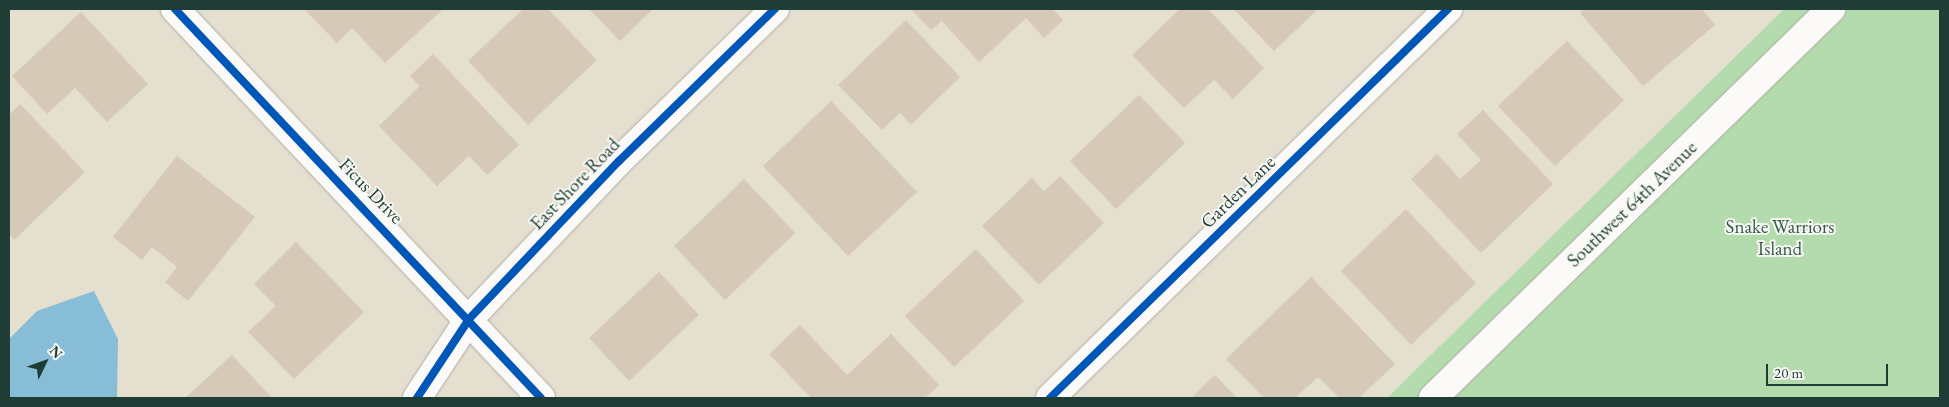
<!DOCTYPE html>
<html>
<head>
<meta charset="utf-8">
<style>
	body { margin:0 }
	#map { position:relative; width:1949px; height:407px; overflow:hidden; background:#e4dfcf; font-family:"EB Garamond",serif }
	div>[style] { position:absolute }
	.green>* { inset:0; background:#b4dbad }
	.water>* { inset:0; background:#88bdd7 }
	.building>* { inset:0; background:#d7c9b7 }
	.roads { filter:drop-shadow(0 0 1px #b0b0a5) drop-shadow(0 0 1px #b0b0a5) }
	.minor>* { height:28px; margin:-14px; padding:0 14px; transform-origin:14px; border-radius:14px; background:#fbfaf8 }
	.cycleway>* { height:8px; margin:-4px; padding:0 4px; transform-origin:4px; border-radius:4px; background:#0057b8 }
	span { translate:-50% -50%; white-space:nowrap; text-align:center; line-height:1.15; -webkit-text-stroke:4px #f6f6f2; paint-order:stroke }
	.street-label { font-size:19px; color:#1f3d34 }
	.park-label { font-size:19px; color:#355c47 }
	.frame { position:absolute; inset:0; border:10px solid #1f3d34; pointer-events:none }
	.north { position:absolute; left:20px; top:337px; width:50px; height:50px; -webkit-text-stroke:4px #f6f6f2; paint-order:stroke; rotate:48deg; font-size:14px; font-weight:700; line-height:20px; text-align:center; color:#1f3d34 }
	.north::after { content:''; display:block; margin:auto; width:18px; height:22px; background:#1f3d34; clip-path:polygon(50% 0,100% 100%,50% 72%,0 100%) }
	.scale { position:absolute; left:1766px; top:364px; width:122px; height:22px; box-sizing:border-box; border:2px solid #1f3d34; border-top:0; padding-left:6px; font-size:15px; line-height:18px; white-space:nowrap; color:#1f3d34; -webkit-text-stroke:4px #f6f6f2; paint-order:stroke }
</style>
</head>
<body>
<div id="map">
	<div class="green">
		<div style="clip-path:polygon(1784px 9px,1940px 9px,1940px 398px,1387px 398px)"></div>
	</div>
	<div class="water">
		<div style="clip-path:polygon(94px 291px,118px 339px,117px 398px,9px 398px,9px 339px,37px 311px)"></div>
	</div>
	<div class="building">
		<div style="clip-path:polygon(304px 9px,443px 9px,385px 63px,352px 28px,337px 43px)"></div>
		<div style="clip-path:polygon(523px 9px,548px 9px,597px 60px,528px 125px,468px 61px)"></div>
		<div style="clip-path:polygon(589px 9px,653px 9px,620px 41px)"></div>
		<div style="clip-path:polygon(911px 9px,1053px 9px,1063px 20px,1044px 38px,1026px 18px,979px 62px,942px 21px,931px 30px)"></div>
		<div style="clip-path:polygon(1180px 9px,1208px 9px,1264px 68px,1233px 99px,1214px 80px,1184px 108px,1132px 55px)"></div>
		<div style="clip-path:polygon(1234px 9px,1318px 9px,1274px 51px)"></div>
		<div style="clip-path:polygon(1584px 9px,1702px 9px,1715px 25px,1643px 86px,1580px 13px)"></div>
		<div style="clip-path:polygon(81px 12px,148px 84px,107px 122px,75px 88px,47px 114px,12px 76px)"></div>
		<div style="clip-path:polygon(906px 20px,960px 77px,911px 125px,900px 113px,882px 130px,838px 85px)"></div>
		<div style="clip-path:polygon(1567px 41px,1624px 100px,1555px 166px,1498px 106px)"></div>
		<div style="clip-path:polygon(433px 54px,519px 145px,487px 175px,469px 156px,437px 186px,379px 126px,420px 86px,410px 76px)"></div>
		<div style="clip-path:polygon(1139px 95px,1185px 143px,1116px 209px,1070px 161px)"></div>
		<div style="clip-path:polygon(831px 101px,917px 192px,848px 256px,763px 166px)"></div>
		<div style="clip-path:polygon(20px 104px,85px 172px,14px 240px,9px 234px,9px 115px)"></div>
		<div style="clip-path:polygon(1483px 110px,1553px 184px,1481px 253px,1411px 179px,1437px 154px,1460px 179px,1481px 160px,1457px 134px)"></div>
		<div style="clip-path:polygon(177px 156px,255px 217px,188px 301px,165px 282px,177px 267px,152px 247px,142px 260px,113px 237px)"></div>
		<div style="clip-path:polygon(1060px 176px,1104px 223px,1039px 285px,982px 226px,1032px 178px,1044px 191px)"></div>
		<div style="clip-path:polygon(744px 179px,795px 233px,725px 300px,674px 246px)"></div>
		<div style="clip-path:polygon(1406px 209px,1476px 283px,1411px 345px,1341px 271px)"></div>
		<div style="clip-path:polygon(296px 242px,364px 312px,294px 379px,248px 332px,276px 306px,254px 284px)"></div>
		<div style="clip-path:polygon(976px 249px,1024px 301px,954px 367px,905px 316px)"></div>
		<div style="clip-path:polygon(659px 272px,699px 315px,629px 381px,589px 338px)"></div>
		<div style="clip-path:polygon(1311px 277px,1395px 364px,1359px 398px,1339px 398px,1318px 377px,1295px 398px,1264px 398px,1226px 359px)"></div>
		<div style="clip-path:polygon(800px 325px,847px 375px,891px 334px,939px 385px,925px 398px,811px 398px,769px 354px)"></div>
		<div style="clip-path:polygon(232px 355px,272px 398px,185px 398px)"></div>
		<div style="clip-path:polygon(1215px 375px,1237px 398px,1191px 398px)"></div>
	</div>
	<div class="roads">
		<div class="minor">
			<div style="left:175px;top:9px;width:534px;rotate:46.74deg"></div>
			<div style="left:417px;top:398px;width:95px;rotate:-56.6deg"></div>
			<div style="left:469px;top:319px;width:218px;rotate:-46.5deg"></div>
			<div style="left:619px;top:161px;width:218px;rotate:-44.3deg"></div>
			<div style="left:1050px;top:398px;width:557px;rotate:-44.34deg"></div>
			<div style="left:1433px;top:398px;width:557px;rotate:-44.34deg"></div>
		</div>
	</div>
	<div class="cycleway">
		<div style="left:175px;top:9px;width:534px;rotate:46.74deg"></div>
		<div style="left:417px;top:398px;width:95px;rotate:-56.6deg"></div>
		<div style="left:469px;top:319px;width:218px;rotate:-46.5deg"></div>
		<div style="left:619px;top:161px;width:218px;rotate:-44.3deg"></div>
		<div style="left:1050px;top:398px;width:557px;rotate:-44.34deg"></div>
	</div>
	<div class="street-label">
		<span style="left:575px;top:184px;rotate:-46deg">East Shore Road</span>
		<span style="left:371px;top:191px;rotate:46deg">Ficus Drive</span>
		<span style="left:1238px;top:192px;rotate:-44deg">Garden Lane</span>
		<span style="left:1632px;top:204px;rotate:-44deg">Southwest 64th Avenue</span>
	</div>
	<div class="park-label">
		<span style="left:1780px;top:238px">Snake Warriors<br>Island</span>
	</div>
	<div class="frame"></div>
	<div class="north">N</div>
	<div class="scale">20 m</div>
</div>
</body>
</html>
